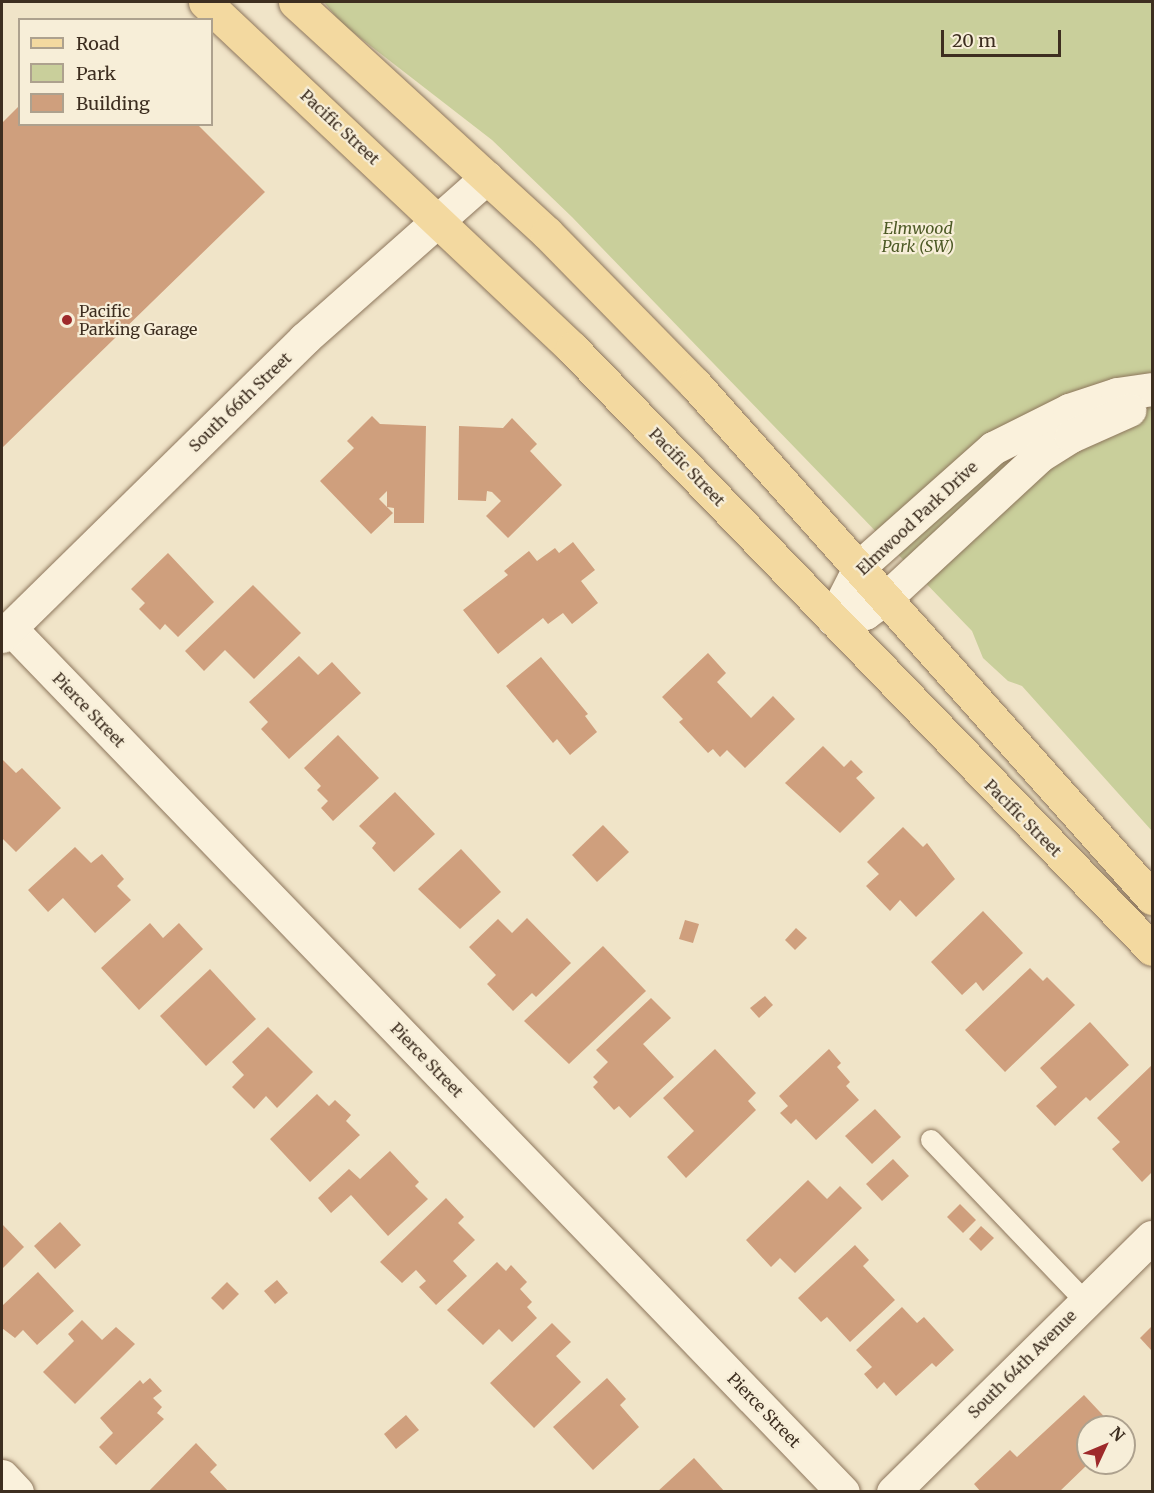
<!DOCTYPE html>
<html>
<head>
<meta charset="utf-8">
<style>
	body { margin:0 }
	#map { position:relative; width:1154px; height:1493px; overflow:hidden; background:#f0e4c8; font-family:Merriweather,serif }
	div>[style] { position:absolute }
	.green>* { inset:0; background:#c9cf9b }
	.building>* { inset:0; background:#cf9f7d }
	.roads { filter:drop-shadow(0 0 2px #8d765c) drop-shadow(0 0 2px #8d765c) }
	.service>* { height:20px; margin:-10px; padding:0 10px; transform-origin:10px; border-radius:10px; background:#faf1dc }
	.minor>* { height:33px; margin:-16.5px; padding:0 16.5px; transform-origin:16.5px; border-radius:16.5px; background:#faf1dc }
	.primary>* { height:33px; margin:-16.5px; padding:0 16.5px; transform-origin:16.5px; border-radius:16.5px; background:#f3d9a0 }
	.dots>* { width:16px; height:16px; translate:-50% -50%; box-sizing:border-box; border:3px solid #f7eed8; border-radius:50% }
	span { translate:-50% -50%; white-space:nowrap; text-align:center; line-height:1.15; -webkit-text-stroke:4.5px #f7eed8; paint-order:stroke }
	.street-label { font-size:16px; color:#3d2e20 }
	.park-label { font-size:16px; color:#4d5a26; font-style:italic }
	.poi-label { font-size:16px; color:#3d2e20 }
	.left { translate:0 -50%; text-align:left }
	.frame { position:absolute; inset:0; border:3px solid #3d2e20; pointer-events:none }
	.legend { position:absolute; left:18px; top:18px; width:195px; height:108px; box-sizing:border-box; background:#f7eed8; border:2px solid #ada18e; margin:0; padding:8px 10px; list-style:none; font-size:18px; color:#3d2e20 }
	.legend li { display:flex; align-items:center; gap:12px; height:30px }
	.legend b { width:30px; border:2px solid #ada18e }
	.north { position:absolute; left:1076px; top:1415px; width:60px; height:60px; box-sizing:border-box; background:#f7eed8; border:2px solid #ada18e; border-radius:50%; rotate:46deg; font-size:16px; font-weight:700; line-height:24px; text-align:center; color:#3d2e20 }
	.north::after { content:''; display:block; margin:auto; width:21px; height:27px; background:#9e2a2b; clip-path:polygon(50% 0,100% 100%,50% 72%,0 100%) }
	.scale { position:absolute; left:941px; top:30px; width:120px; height:27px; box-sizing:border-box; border:3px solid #3d2e20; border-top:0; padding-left:8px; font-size:18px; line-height:21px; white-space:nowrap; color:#3d2e20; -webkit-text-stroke:4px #f7eed8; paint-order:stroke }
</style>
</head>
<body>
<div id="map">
	<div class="green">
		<div style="clip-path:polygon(324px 2px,1152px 2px,1152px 831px,1022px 686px,1008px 681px,983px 658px,972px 631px,572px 217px,492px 140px,341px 23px)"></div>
	</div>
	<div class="building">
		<div style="clip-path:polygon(20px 105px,20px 124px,197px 124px,265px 192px,2px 448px,2px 123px)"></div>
		<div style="clip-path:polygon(372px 416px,380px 424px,426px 426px,424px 523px,394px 523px,394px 508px,387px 507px,387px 491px,379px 499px,393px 513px,371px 534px,320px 481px,354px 448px,347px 441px)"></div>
		<div style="clip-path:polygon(512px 418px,537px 444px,530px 451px,562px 485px,508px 538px,486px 516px,501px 501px,492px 492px,487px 491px,486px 501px,458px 500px,459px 426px,503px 428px)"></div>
		<div style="clip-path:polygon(573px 542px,595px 570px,581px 581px,598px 603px,572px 624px,563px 613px,548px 624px,543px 618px,498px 654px,463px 610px,508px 575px,504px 571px,529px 551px,537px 561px,555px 548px,559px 553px)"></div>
		<div style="clip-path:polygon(168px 553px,214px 602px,178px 637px,165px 624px,160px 630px,139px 609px,145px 603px,131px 589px)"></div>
		<div style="clip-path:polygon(253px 585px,301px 633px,254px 679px,225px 650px,204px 671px,185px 651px)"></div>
		<div style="clip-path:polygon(708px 653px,726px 673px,717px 682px,751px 718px,773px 696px,795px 719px,745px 768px,727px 750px,720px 757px,713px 749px,708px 753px,679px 722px,683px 719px,662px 697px)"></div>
		<div style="clip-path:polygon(299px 656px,318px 675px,332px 662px,361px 693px,289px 759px,261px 729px,268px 722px,249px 702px)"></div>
		<div style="clip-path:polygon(541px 657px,588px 714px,585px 716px,597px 732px,570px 755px,557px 739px,553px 743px,506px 686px)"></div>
		<div style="clip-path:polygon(338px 735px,379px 778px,333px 821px,321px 808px,328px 801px,317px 790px,321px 786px,304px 768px)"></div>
		<div style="clip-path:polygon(823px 746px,844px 767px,851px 760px,863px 772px,856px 778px,875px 798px,840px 833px,785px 783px)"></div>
		<div style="clip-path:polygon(2px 759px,16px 773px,22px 768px,61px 808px,16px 852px,2px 838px)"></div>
		<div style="clip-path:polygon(395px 792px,435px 834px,394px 872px,372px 848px,376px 843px,359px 826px)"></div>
		<div style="clip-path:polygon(603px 825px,629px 852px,597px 882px,572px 855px)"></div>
		<div style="clip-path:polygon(903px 827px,923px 847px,927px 843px,955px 879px,916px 917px,900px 900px,890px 911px,866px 886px,879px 874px,867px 862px)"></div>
		<div style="clip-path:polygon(75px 847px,91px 863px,102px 854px,124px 879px,117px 886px,131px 900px,95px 933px,63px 898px,48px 912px,28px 890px)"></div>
		<div style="clip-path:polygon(461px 849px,501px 892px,460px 929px,418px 889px)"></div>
		<div style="clip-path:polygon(983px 911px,1023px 953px,983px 991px,976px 982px,962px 995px,931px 962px)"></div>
		<div style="clip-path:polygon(527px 918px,571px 963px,536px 997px,532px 993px,513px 1011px,487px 984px,496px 975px,469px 947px,498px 919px,512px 933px)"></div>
		<div style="clip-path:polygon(685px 920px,699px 924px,693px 943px,679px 939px)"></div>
		<div style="clip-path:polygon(150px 923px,163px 938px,179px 923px,203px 949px,139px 1010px,101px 968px)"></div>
		<div style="clip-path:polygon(796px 928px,807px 938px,795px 950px,785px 940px)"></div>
		<div style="clip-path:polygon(603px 946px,646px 991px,569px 1064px,524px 1021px)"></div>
		<div style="clip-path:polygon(1030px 968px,1043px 981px,1047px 977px,1075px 1005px,1005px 1072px,965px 1030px)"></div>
		<div style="clip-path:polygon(210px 969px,256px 1019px,206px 1066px,160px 1016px)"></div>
		<div style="clip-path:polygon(765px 996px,773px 1005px,759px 1018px,750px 1008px)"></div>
		<div style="clip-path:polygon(651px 998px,671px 1018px,643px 1044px,674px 1077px,630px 1118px,619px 1106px,614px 1110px,593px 1087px,598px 1082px,593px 1077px,608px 1062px,596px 1050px)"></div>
		<div style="clip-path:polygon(1090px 1022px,1129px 1065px,1090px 1101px,1086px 1097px,1055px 1126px,1036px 1106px,1057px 1087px,1040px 1068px)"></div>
		<div style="clip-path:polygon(268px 1027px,313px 1072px,277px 1108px,266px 1096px,254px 1109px,232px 1087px,244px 1075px,232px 1062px)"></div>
		<div style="clip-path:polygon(715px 1049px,756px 1093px,748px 1101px,756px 1110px,686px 1178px,667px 1157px,694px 1131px,663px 1098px)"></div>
		<div style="clip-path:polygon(829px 1049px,841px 1063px,837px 1067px,850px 1082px,846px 1086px,859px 1100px,816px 1140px,796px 1119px,791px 1124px,780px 1113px,788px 1106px,779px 1096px)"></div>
		<div style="clip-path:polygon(1152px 1065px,1152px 1172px,1142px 1182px,1112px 1149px,1120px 1142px,1097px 1118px)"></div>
		<div style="clip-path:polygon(317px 1094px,329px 1106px,335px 1100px,351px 1115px,346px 1121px,360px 1135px,310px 1182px,270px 1139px)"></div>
		<div style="clip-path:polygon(875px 1109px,901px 1137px,872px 1164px,845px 1136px)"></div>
		<div style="clip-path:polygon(390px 1151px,419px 1182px,415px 1186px,428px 1199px,388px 1236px,351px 1195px,331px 1213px,318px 1198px,349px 1169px,360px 1179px)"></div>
		<div style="clip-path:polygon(893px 1159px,909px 1176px,882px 1201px,866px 1184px)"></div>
		<div style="clip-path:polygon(808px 1180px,827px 1199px,840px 1186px,862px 1208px,795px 1273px,780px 1258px,771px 1267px,746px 1240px)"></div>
		<div style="clip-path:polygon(446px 1198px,464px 1217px,458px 1223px,475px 1240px,453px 1261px,467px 1276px,436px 1305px,419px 1287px,426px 1281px,416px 1270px,402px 1283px,380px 1262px)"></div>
		<div style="clip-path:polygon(960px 1204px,976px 1220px,963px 1233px,947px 1217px)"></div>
		<div style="clip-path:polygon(60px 1222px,81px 1245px,55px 1269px,34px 1246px)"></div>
		<div style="clip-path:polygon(2px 1224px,24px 1247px,2px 1269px)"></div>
		<div style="clip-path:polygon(981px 1226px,994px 1238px,981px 1251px,969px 1239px)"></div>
		<div style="clip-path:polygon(855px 1245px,869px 1260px,863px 1266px,895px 1300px,850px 1342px,827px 1317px,821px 1322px,798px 1298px)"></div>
		<div style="clip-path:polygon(497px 1262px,506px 1271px,511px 1265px,527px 1282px,520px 1289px,532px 1302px,527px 1307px,537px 1318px,512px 1342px,499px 1329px,483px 1345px,447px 1310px)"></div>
		<div style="clip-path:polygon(38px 1272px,74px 1311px,37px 1345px,23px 1330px,15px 1338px,2px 1328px,2px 1306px)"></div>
		<div style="clip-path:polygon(277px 1280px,288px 1293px,275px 1304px,264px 1291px)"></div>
		<div style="clip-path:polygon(227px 1282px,239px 1294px,223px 1310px,211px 1298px)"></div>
		<div style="clip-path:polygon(902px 1307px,917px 1323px,924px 1317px,954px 1350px,936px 1367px,932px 1363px,896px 1396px,884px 1382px,877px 1389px,864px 1374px,872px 1367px,856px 1350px)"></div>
		<div style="clip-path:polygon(82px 1320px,102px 1340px,116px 1327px,135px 1344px,75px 1404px,43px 1372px,74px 1341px,68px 1334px)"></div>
		<div style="clip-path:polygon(552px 1323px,571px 1342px,556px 1356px,581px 1382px,534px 1428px,490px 1383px)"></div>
		<div style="clip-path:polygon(1152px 1326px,1152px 1351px,1140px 1338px)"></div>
		<div style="clip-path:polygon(150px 1378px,162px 1391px,153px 1398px,162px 1407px,157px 1413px,164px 1419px,116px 1465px,99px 1447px,113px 1433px,100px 1418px,140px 1380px,143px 1384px)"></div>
		<div style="clip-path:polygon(607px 1378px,626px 1399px,620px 1405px,639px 1427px,593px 1470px,553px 1427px)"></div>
		<div style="clip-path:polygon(1084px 1395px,1114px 1427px,1088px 1427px,1088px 1464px,1059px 1492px,981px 1492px,974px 1484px,1010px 1450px,1017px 1457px)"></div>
		<div style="clip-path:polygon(406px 1415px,419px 1430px,396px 1449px,384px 1434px)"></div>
		<div style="clip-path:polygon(196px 1443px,217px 1465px,210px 1472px,229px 1492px,148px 1492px)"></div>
		<div style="clip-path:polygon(694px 1458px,725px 1492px,657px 1492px)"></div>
	</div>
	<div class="roads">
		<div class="service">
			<div style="left:931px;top:1140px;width:223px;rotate:46.3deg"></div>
		</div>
		<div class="minor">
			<div style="left:833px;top:619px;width:59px;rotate:-63deg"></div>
			<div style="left:860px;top:566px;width:178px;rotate:-41.6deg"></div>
			<div style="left:993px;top:448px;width:85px;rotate:-26.6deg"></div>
			<div style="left:1069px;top:410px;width:51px;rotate:-18.4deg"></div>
			<div style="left:1117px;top:394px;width:35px;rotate:-8deg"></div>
			<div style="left:833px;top:619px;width:33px;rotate:-11deg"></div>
			<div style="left:865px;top:613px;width:27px;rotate:-36deg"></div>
			<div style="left:887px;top:597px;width:207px;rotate:-42.8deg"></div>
			<div style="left:1039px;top:456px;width:38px;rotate:-32deg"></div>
			<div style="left:1071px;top:436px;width:64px;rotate:-24.1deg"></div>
			<div style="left:10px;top:628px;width:1200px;rotate:46.05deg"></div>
			<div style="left:2px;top:636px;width:424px;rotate:-44.5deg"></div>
			<div style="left:304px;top:339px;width:244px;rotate:-41.5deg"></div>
			<div style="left:2px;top:1476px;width:22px;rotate:47deg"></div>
			<div style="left:893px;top:1492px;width:363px;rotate:-44.6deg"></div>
		</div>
		<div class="primary">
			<div style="left:205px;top:2px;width:504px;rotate:43.31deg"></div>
			<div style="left:572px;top:348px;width:835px;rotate:46.02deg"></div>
			<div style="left:295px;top:2px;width:342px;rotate:42.5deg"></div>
			<div style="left:547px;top:233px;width:211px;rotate:45.6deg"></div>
			<div style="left:695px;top:384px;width:688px;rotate:48.36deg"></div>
		</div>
	</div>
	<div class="dots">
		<div style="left:67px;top:320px;background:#9e2a2b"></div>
	</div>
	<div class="street-label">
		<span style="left:340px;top:127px;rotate:43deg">Pacific Street</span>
		<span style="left:240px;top:402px;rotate:-44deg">South 66th Street</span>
		<span style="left:687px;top:467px;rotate:46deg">Pacific Street</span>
		<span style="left:917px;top:518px;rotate:-43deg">Elmwood Park Drive</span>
		<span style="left:89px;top:710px;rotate:46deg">Pierce Street</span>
		<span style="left:1023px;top:818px;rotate:45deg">Pacific Street</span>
		<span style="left:427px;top:1060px;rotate:46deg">Pierce Street</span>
		<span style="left:1022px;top:1364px;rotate:-45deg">South 64th Avenue</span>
		<span style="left:764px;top:1410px;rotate:46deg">Pierce Street</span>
	</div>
	<div class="park-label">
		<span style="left:918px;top:237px">Elmwood<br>Park (SW)</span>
	</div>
	<div class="poi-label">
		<span class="left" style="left:79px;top:320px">Pacific<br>Parking Garage</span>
	</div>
	<div class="frame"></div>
	<ul class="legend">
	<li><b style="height:8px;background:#f3d9a0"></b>Road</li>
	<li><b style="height:16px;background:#c9cf9b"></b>Park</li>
	<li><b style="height:16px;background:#cf9f7d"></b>Building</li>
	</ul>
	<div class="north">N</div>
	<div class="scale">20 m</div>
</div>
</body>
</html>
